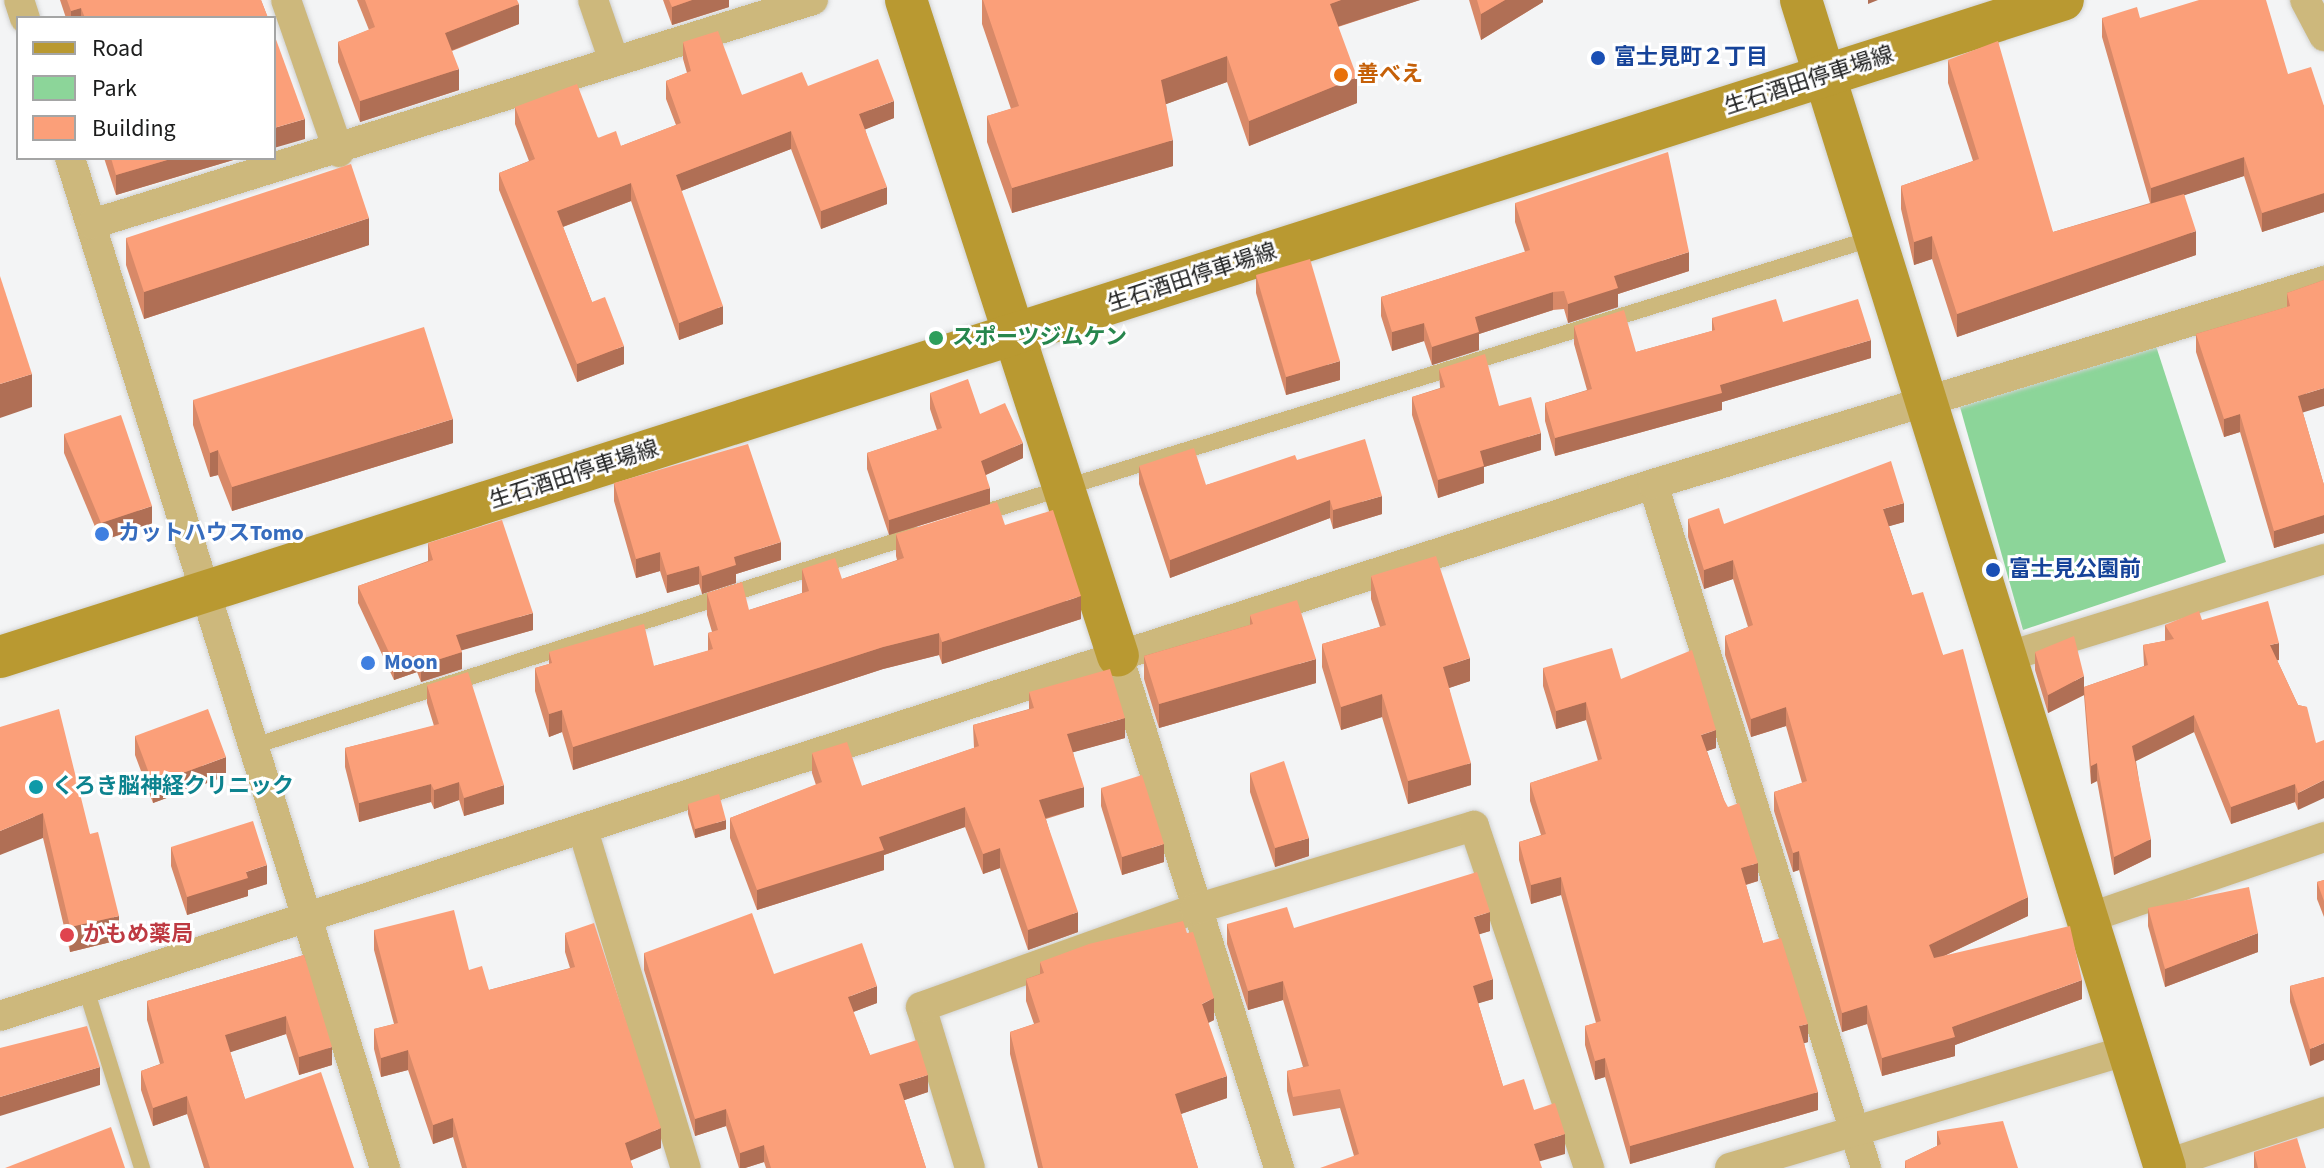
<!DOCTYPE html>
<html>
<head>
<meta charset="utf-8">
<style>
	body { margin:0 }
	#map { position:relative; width:2324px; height:1168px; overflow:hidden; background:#f3f4f5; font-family:"Source Sans 3","Noto Sans JP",sans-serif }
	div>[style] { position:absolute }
	.green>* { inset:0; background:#8cd599 }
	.roads { filter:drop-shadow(0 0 2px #d1d2d2) drop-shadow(0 0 2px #d1d2d2) }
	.lane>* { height:16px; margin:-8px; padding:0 8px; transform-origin:8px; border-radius:8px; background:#cdb87c }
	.street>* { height:30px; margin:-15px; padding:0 15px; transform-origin:15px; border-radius:15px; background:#cdb87c }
	.secondary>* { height:42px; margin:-21px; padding:0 21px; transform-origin:21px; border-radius:21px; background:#b99931 }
	.wall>* { inset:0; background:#d88968 }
	.shaded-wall>* { inset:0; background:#b06f55 }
	.building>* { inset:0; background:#fb9f79 }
	.dots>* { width:22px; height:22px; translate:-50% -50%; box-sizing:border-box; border:4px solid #fff; border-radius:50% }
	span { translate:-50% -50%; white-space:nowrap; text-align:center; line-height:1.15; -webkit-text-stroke:6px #fff; paint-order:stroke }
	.transit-label { font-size:22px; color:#164399; font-weight:700 }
	.left { translate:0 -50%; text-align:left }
	.food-label { font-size:22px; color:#c56008; font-weight:700 }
	.street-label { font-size:22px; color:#1c1d1d }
	.leisure-label { font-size:22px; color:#27864d; font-weight:700 }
	.shop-label { font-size:22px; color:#366cbe; font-weight:700 }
	.culture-label { font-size:22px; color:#0d838f; font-weight:700 }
	.health-label { font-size:22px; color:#be3a42; font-weight:700 }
	.legend { position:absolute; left:16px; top:16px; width:260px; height:144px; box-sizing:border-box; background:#fff; border:2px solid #a4a5a5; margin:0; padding:10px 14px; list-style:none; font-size:24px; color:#1c1d1d }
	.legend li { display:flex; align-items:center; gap:16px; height:40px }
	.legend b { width:40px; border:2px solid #a4a5a5 }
</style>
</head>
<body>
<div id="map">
	<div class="green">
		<div style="clip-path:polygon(2156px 346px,2226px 562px,2023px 630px,1960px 407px)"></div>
	</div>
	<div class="roads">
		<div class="lane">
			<div style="left:979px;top:514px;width:937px;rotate:-17.14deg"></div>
			<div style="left:257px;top:745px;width:691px;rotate:-17.7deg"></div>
			<div style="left:86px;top:989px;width:188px;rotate:72.6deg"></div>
		</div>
		<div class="street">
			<div style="left:19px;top:0;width:19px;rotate:72deg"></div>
			<div style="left:286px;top:0;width:161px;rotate:70.8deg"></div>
			<div style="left:593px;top:0;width:65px;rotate:71deg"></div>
			<div style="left:2305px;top:0;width:41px;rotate:62.2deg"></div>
			<div style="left:70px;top:158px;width:1058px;rotate:72.68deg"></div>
			<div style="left:92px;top:224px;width:755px;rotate:-17.26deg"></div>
			<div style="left:1653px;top:484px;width:716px;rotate:72.7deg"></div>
			<div style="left:1118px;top:656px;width:537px;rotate:72.54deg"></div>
			<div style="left:2006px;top:657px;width:333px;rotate:-17.1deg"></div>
			<div style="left:583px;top:830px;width:353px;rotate:73.1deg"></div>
			<div style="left:2088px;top:918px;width:250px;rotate:-18.9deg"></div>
			<div style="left:0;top:1016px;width:1737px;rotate:-17.84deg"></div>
			<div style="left:1653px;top:484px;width:701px;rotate:-16.83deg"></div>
			<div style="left:2164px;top:1165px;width:169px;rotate:-18.3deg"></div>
			<div style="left:970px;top:1168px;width:168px;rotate:-106.9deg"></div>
			<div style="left:921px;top:1007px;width:291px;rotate:-19.7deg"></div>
			<div style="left:1195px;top:909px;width:291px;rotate:-16.6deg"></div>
			<div style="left:1474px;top:826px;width:361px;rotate:71.4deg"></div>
			<div style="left:1730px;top:1168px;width:416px;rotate:-16.5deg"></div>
		</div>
		<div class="secondary">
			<div style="left:906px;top:0;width:689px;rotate:72.09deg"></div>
			<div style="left:1801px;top:0;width:1223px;rotate:72.69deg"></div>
			<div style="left:0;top:657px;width:2165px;rotate:-17.67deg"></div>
		</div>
	</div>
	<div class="wall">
		<div style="clip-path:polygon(60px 0,261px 0,268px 18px,66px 18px)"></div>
		<div style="clip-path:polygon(357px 0,517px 0,519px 24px,452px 51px,459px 90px,360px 122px,338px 62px,338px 42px,369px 30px)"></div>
		<div style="clip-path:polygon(663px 0,729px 0,729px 7px,672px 25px)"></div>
		<div style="clip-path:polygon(982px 0,1420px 0,1338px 27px,1357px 103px,1249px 146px,1227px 82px,1166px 104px,1173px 166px,1012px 213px,987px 142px,987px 116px,1011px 109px,982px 24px)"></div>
		<div style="clip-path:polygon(1469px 0,1543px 0,1543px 2px,1481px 40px)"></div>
		<div style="clip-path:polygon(2102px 18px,2140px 18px,2288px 74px,2324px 106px,2324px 212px,2262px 232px,2244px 176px,2184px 195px,2196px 255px,1957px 337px,1932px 259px,1914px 265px,1901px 209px,1901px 186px,1973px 161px,1948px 83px,1948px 60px,2053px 232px,2150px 203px,2102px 37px)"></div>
		<div style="clip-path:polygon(683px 42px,742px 95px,808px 86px,894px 118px,865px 129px,887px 204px,821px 229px,791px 149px,681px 191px,723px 324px,679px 340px,631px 201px,563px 227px,592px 302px,624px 364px,577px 382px,499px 190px,499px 173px,529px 161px,515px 124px,515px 107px,621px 146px,676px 125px,666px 99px,666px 81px,687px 73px,683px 59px)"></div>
		<div style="clip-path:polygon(104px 158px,240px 158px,116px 195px)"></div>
		<div style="clip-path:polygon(1515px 203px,1689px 271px,1618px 294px,1618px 307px,1568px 323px,1564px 309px,1553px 310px,1479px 334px,1479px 350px,1432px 365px,1424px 341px,1392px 351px,1381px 316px,1381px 297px,1525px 252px,1515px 222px)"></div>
		<div style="clip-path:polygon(126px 238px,369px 245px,144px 319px,126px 265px)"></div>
		<div style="clip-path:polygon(1256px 275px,1340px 380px,1286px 395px,1256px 293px)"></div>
		<div style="clip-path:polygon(2324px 280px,2303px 413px,2324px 485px,2324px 533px,2274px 548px,2240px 432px,2224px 437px,2196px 352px,2196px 334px,2287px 307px,2287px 293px)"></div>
		<div style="clip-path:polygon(1712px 318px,1783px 322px,1871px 358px,1722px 402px,1722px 410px,1555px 456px,1545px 421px,1545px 403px,1587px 390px,1574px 344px,1574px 326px,1636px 352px,1712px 331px)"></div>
		<div style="clip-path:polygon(1439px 369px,1499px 406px,1541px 450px,1484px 467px,1484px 483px,1438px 498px,1412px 415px,1412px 397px,1440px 388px)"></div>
		<div style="clip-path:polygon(930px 393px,980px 414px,1023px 458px,986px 475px,990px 504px,889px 535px,867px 469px,867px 453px,937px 430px,930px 409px)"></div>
		<div style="clip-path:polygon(193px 400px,453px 443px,232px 511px,218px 475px,210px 477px,193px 425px)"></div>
		<div style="clip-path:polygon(64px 434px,152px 524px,101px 541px,64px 453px)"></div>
		<div style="clip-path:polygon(1297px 460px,1382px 514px,1333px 529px,1330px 518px,1170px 578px,1139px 484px,1139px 466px,1206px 485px)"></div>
		<div style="clip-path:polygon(614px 483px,781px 560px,736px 574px,736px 583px,702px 594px,699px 584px,667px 593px,660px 571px,636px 578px,614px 501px)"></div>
		<div style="clip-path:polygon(1688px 519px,1724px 524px,1904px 522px,1889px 526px,1912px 595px,1943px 655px,2028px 916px,1944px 956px,2082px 999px,1955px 1045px,1955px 1056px,1882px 1076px,1867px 1024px,1842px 1032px,1799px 870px,1793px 872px,1774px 811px,1774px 792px,1802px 783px,1786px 726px,1751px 737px,1725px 655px,1725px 636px,1748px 627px,1733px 579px,1704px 589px,1688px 537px)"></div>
		<div style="clip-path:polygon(1005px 525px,1081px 619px,942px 664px,939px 655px,883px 669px,573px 770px,562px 732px,549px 737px,535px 691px,535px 668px,549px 664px,549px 652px,654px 666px,708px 651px,708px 633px,712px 632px,707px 615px,707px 593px,749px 610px,802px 593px,802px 569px,842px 579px,897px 560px,896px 556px,896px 534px)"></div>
		<div style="clip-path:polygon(428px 543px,533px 630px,461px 650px,462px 669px,421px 682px,417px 672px,394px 680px,358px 603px,358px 586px,428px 561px)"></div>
		<div style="clip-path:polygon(1371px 576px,1470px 681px,1449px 688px,1471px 785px,1408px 804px,1382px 717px,1341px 730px,1322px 667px,1322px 644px,1380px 627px,1371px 599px)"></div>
		<div style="clip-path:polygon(1250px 615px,1316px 683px,1159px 728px,1144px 679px,1144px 656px,1250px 625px)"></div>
		<div style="clip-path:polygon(2202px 620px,2279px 660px,2277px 660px,2298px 705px,2307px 707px,2298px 810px,2295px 802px,2231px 824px,2194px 732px,2136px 761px,2151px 857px,2114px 875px,2097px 781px,2091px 784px,2084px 695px,2048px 713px,2035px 670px,2035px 652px,2084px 687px,2144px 666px,2143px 645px,2165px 641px,2165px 625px)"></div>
		<div style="clip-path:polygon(1543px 668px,1621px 679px,1716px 748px,1707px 751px,1724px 800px,1758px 881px,1746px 885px,1763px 943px,1808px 1042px,1804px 1043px,1818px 1110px,1630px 1164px,1605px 1077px,1595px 1080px,1585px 1045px,1585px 1026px,1596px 1023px,1561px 895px,1531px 904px,1519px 860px,1519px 842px,1541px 835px,1530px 801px,1530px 783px,1598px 761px,1586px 720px,1556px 729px,1543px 686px)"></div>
		<div style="clip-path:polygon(427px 685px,504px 804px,464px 816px,459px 800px,434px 809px,431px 802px,359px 822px,345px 767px,345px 748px,434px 726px,427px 703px)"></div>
		<div style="clip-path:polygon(1029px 692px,1125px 738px,1073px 752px,1084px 807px,1046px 819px,1078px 932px,1028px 950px,1000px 868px,983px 874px,965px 827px,884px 855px,884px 870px,757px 910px,730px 838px,730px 818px,816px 785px,812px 773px,812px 753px,862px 786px,974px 748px,973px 725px,1029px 709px)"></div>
		<div style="clip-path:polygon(0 727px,90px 834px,119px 940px,70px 952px,43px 838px)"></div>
		<div style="clip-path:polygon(135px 736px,226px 776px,153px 803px,135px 755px)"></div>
		<div style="clip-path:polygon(1250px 773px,1309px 856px,1275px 867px,1250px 792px)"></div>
		<div style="clip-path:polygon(1101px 788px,1164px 862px,1122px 875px,1101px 806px)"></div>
		<div style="clip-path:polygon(688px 804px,726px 829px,695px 838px,688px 814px)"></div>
		<div style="clip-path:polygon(171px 847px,267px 884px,248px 890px,248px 896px,187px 915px,171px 866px)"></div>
		<div style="clip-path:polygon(2324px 880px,2324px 917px,2317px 899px,2317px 882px)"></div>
		<div style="clip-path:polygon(2148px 908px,2258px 952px,2165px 987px,2148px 926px)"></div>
		<div style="clip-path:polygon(1227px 924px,1294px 928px,1490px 931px,1479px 934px,1493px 999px,1478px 1003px,1503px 1086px,1534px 1110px,1565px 1154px,1354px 1156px,1340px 1108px,1293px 1116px,1287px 1091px,1287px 1071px,1303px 1067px,1283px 1000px,1248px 1010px,1227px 944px)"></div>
		<div style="clip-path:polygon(374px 930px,469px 970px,489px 990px,570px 968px,565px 952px,565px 933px,661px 1148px,630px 1160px,633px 1168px,462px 1168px,453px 1137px,433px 1144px,408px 1070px,381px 1077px,374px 1049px,374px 1029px,394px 1024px,374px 950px)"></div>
		<div style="clip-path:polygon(644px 953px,774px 974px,877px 1003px,853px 1012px,870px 1055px,928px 1092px,904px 1100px,926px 1168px,766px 1168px,764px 1162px,745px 1168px,739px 1168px,726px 1126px,695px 1136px,644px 970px)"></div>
		<div style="clip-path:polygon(304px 955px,332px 1065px,299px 1075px,286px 1034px,230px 1052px,245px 1099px,354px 1168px,204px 1168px,187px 1114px,153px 1126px,141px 1090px,141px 1071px,160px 1064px,147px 1020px,147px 1001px)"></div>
		<div style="clip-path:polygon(1040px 962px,1214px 1020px,1208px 1023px,1227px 1098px,1181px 1114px,1198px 1168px,1038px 1168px,1010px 1054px,1010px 1032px,1034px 1024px,1026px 1001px,1026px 979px,1040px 974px)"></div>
		<div style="clip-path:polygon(2324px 977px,2310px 1066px,2290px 1002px,2290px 986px)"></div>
		<div style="clip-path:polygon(1937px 1131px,2018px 1168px,1905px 1168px,1905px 1161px,1937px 1146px)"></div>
		<div style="clip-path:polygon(2254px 1152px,2306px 1168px,2254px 1168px)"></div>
	</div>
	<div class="shaded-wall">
		<div style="clip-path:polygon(692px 0,729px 0,729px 7px,672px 25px,672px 7px)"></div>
		<div style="clip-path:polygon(1341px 0,1420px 0,1330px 29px,1330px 4px)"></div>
		<div style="clip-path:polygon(1505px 0,1543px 0,1543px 2px,1481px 40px,1481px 14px)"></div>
		<div style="clip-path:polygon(1868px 0,1878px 0,1868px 4px)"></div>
		<div style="clip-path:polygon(519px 4px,519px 24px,445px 53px,445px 33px)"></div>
		<div style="clip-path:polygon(81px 8px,81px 18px,71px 18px,71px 11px)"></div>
		<div style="clip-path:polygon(1227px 56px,1227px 82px,1161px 106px,1161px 80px)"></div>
		<div style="clip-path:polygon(459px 69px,459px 90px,360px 122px,360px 101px)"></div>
		<div style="clip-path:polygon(1357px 77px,1357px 103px,1249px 146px,1249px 121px)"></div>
		<div style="clip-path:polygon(894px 101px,894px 118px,859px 132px,859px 114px)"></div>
		<div style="clip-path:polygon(305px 119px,305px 139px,274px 148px,274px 128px)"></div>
		<div style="clip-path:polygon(791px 131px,791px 149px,676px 193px,676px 175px)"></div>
		<div style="clip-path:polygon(1173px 140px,1173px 166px,1012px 213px,1012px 188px)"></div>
		<div style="clip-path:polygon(2244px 157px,2244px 176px,2151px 206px,2151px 188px)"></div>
		<div style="clip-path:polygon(174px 158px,240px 158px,116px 195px,116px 175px)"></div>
		<div style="clip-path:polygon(631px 183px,631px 201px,557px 229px,557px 211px)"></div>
		<div style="clip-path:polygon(887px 187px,887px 204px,821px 229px,821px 211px)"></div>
		<div style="clip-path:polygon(2324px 193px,2324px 212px,2262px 232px,2262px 213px)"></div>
		<div style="clip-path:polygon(369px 218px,369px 245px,144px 319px,144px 292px)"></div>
		<div style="clip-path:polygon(2196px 231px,2196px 255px,1957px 337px,1957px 314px)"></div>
		<div style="clip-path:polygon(1932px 236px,1932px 259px,1914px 265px,1914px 242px)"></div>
		<div style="clip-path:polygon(1689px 252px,1689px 271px,1618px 294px,1618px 307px,1568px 323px,1568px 304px,1614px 276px)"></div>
		<div style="clip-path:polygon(1553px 292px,1553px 310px,1479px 334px,1479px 350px,1432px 365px,1432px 347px,1475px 317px)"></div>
		<div style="clip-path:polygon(723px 306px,723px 324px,679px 340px,679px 323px)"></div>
		<div style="clip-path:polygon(1424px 323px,1424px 341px,1392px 351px,1392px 332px)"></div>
		<div style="clip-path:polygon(1871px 340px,1871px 358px,1722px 402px,1722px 410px,1555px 456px,1555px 438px,1720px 385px)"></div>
		<div style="clip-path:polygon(624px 346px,624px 364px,577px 382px,577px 364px)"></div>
		<div style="clip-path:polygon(1340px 361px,1340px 380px,1286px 395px,1286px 377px)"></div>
		<div style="clip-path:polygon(32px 374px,32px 407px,0 418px,0 384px)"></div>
		<div style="clip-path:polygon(2324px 388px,2324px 406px,2298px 414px,2298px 396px)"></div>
		<div style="clip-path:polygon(2240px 414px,2240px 432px,2224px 437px,2224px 419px)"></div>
		<div style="clip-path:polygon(453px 419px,453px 443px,232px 511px,232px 487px)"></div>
		<div style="clip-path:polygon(1541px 433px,1541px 450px,1484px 467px,1484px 483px,1438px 498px,1438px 480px,1480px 451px)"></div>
		<div style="clip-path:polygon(1023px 443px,1023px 458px,981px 477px,981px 461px)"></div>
		<div style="clip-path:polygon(218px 450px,218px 475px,210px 477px,210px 453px)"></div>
		<div style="clip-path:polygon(990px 488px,990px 504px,889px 535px,889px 520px)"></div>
		<div style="clip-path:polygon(1382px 496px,1382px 514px,1333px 529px,1333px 510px)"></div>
		<div style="clip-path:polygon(1330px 500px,1330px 518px,1170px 578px,1170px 560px)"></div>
		<div style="clip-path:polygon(1904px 503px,1904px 522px,1883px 528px,1883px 509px)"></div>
		<div style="clip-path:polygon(152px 506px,152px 524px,101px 541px,101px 523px)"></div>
		<div style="clip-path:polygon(2324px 515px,2324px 533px,2274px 548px,2274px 531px)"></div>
		<div style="clip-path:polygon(781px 542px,781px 560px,736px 574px,736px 583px,702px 594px,702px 576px,734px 557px)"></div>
		<div style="clip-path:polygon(660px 552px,660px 571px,636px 578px,636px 559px)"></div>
		<div style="clip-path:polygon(1733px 560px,1733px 579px,1704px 589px,1704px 570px)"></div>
		<div style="clip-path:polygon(699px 566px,699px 584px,667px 593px,667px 575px)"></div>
		<div style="clip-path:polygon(1081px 596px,1081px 619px,942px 664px,942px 642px)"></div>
		<div style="clip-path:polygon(533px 613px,533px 630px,456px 652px,456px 635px)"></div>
		<div style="clip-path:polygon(939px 633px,939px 655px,883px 669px,573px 770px,573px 747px,883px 647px)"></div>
		<div style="clip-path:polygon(2279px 643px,2279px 660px,2270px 662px,2270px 645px)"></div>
		<div style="clip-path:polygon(462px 652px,462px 669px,421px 682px,421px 665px)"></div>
		<div style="clip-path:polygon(417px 655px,417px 672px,394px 680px,394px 663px)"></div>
		<div style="clip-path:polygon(1470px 658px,1470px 681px,1443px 690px,1443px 667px)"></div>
		<div style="clip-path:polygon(1316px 659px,1316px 683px,1159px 728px,1159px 704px)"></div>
		<div style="clip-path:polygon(2084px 676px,2084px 695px,2048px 713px,2048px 695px)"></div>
		<div style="clip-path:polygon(1382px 694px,1382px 717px,1341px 730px,1341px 707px)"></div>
		<div style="clip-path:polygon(1586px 702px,1586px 720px,1556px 729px,1556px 711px)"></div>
		<div style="clip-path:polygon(1786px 707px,1786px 726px,1751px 737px,1751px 719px)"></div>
		<div style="clip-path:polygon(562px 710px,562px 732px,549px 737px,549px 714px)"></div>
		<div style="clip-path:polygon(2194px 715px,2194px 732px,2132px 763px,2132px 746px)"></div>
		<div style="clip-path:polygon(1125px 718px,1125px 738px,1067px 754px,1067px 734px)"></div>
		<div style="clip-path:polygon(1716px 730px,1716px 748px,1701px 753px,1701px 735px)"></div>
		<div style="clip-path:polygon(226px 757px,226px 776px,153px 803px,153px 784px)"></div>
		<div style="clip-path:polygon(1471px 763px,1471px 785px,1408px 804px,1408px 781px)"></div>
		<div style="clip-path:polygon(2097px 763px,2097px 781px,2091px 784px,2091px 766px)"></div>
		<div style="clip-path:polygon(2324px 780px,2324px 798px,2298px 810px,2298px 793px)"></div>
		<div style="clip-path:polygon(459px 782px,459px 800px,434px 809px,434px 790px)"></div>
		<div style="clip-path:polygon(431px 784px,431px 802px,359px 822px,359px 803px)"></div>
		<div style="clip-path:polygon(2295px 784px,2295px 802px,2231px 824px,2231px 807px)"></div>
		<div style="clip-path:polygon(504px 785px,504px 804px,464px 816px,464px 798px)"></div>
		<div style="clip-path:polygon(1084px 787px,1084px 807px,1039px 820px,1039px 800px)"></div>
		<div style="clip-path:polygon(965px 807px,965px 827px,884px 855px,884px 870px,757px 910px,757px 890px,879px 837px)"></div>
		<div style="clip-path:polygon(43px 813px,43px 838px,0 855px,0 831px)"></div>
		<div style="clip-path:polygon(726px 820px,726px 829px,695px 838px,695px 829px)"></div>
		<div style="clip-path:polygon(1309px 838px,1309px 856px,1275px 867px,1275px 848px)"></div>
		<div style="clip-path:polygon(2151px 839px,2151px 857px,2114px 875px,2114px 857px)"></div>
		<div style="clip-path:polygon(1164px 844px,1164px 862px,1122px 875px,1122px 857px)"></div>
		<div style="clip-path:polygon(1000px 848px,1000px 868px,983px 874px,983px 854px)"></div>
		<div style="clip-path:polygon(1799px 851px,1799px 870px,1793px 872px,1793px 853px)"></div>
		<div style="clip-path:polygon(1758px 863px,1758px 881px,1741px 886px,1741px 868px)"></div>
		<div style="clip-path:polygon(267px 865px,267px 884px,248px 890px,248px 896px,187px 915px,187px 897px,246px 872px)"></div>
		<div style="clip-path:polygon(1561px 877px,1561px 895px,1531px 904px,1531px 885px)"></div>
		<div style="clip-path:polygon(2028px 897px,2028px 916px,1929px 963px,1929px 945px)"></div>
		<div style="clip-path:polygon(1078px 912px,1078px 932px,1028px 950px,1028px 930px)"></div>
		<div style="clip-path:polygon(1490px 912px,1490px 931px,1474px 936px,1474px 917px)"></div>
		<div style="clip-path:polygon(119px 916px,119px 940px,70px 952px,70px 927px)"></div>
		<div style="clip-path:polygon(2258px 933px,2258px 952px,2165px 987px,2165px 969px)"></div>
		<div style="clip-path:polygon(1493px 979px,1493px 999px,1473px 1005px,1473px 986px)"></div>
		<div style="clip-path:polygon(2082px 980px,2082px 999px,1955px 1045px,1955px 1056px,1882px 1076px,1882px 1058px,1952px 1027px)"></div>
		<div style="clip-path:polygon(1283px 981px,1283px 1000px,1248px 1010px,1248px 991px)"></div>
		<div style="clip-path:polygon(877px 986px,877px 1003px,848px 1014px,848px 997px)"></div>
		<div style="clip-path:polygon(1214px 998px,1214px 1020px,1202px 1026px,1202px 1004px)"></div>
		<div style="clip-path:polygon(1867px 1005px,1867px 1024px,1842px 1032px,1842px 1013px)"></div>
		<div style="clip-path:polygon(286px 1016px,286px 1034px,225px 1054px,225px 1035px)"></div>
		<div style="clip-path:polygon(1808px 1024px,1808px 1042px,1799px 1045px,1799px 1026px)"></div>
		<div style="clip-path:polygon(2324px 1043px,2324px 1060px,2310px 1066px,2310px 1049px)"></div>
		<div style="clip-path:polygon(332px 1047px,332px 1065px,299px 1075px,299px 1057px)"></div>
		<div style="clip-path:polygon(408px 1050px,408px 1070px,381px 1077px,381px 1058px)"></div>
		<div style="clip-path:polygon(1605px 1058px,1605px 1077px,1595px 1080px,1595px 1061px)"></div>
		<div style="clip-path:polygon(100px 1067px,100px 1085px,0 1116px,0 1097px)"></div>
		<div style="clip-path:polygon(928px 1075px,928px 1092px,899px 1102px,899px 1084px)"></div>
		<div style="clip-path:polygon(1227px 1076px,1227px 1098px,1175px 1116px,1175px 1094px)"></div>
		<div style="clip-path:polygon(1818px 1092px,1818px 1110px,1630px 1164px,1630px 1146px)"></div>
		<div style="clip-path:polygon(187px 1096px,187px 1114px,153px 1126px,153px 1108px)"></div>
		<div style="clip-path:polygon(726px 1109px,726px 1126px,695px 1136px,695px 1119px)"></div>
		<div style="clip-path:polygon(453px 1118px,453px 1137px,433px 1144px,433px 1125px)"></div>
		<div style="clip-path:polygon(661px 1128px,661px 1148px,625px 1163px,625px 1143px)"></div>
		<div style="clip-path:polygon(1565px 1134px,1565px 1154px,1534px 1163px,1534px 1144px)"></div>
		<div style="clip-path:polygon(764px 1145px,764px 1162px,745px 1168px,740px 1168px,740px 1153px)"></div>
	</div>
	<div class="building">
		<div style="clip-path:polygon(67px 0,261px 0,268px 18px,85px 18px,81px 8px,71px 11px)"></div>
		<div style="clip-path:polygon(365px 0,517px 0,519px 4px,445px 33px,459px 69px,360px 101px,338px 42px,375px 27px)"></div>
		<div style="clip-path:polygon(669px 0,692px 0,672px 7px)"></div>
		<div style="clip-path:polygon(983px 0,1341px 0,1330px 4px,1357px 77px,1249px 121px,1227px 56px,1161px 80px,1173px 140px,1012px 188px,987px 116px,1019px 106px)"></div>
		<div style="clip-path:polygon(1477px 0,1505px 0,1481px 14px)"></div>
		<div style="clip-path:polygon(2199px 0,2266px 0,2288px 74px,2311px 67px,2324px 106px,2324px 193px,2262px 213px,2244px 157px,2151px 188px,2102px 18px,2137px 7px,2140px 18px)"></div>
		<div style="clip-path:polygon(718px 31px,742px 95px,802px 72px,808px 86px,878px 59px,894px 101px,859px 114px,887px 187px,821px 211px,791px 131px,676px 175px,723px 306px,679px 323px,631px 183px,557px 211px,592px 302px,605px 297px,624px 346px,577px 364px,499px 173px,535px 159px,515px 107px,577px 84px,598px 138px,616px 131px,621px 146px,681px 123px,666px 81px,691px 71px,683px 42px)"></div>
		<div style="clip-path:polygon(274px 34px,305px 119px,274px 128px)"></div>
		<div style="clip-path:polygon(1998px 41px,2053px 232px,2184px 194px,2196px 231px,1957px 314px,1932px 236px,1914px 242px,1901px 186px,1979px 159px,1948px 60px)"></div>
		<div style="clip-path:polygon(1668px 152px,1689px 252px,1614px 276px,1618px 288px,1568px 304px,1564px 291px,1553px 292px,1475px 317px,1479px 332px,1432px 347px,1424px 323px,1392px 332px,1381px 297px,1530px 250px,1515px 203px)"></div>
		<div style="clip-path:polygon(111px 158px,174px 158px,116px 175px)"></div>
		<div style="clip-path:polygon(351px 164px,369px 218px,144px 292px,126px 238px)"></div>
		<div style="clip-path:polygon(1310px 259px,1340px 361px,1286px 377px,1256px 275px)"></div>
		<div style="clip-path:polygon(0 276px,32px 374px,0 384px)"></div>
		<div style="clip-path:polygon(2324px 280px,2324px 388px,2298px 396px,2324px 485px,2324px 515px,2274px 531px,2240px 414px,2224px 419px,2196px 334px,2290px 306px,2287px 293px)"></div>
		<div style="clip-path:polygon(1776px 299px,1783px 322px,1858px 299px,1871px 340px,1720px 385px,1722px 393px,1555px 438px,1545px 403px,1592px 389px,1574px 326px,1624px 310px,1636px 352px,1715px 330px,1712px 318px)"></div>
		<div style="clip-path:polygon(424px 327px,453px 419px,232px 487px,218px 450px,210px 453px,193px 400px)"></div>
		<div style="clip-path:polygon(1485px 354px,1499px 406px,1531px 397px,1541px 433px,1480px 451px,1484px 466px,1438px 480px,1412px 397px,1445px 387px,1439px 369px)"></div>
		<div style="clip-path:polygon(968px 379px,980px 414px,1005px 403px,1023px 443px,981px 461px,990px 488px,889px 520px,867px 453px,942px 428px,930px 393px)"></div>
		<div style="clip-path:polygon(121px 415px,152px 506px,101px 523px,64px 434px)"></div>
		<div style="clip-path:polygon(1365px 439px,1382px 496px,1333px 510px,1330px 500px,1170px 560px,1139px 466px,1194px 448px,1206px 485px,1295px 455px,1297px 460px)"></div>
		<div style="clip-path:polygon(748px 444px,781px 542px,734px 557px,736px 565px,702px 576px,699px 566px,667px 575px,660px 552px,636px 559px,614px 483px)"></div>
		<div style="clip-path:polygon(1891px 461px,1904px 503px,1883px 509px,1912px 595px,1923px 592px,1943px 655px,1963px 649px,2028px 897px,1929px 945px,1934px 958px,2070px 926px,2082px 980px,1952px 1027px,1955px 1037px,1882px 1058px,1867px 1005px,1842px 1013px,1799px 851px,1793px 853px,1774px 792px,1807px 781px,1786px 707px,1751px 719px,1725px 636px,1753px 625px,1733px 560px,1704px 570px,1688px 519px,1719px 508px,1724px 524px)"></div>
		<div style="clip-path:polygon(997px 502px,1005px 525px,1053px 510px,1081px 596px,942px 642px,939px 633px,883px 647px,573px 747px,562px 710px,549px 714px,535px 668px,552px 663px,549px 652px,644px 624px,654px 666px,713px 649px,708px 633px,718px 630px,707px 593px,742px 582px,749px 610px,809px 591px,802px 569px,835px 558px,842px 579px,904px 558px,896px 534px)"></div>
		<div style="clip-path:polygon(502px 520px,533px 613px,456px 635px,462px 652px,421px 665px,417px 655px,394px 663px,358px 586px,433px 560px,428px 543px)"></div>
		<div style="clip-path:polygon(1436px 556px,1470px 658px,1443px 667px,1471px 763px,1408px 781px,1382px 694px,1341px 707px,1322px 644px,1386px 625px,1371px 576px)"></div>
		<div style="clip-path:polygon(1297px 600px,1316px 659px,1159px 704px,1144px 656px,1253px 624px,1250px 615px)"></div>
		<div style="clip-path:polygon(2268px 601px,2279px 643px,2270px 645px,2298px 705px,2307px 707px,2316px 743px,2324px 740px,2324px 780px,2298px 793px,2295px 784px,2231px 807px,2194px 715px,2132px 746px,2151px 839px,2114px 857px,2097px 763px,2091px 766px,2084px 687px,2148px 665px,2143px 645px,2174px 639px,2165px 625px,2199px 611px,2202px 620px)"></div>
		<div style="clip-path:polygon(2074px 636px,2084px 676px,2048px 695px,2035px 652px)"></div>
		<div style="clip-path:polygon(1612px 648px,1621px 679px,1692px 650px,1716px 730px,1701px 735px,1724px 800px,1728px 807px,1739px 803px,1758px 863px,1741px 868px,1763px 943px,1781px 938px,1808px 1024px,1799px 1026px,1818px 1092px,1630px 1146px,1605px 1058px,1595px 1061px,1585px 1026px,1601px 1021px,1561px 877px,1531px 885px,1519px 842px,1546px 834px,1530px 783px,1602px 759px,1586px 702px,1556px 711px,1543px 668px)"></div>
		<div style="clip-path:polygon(1110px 669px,1125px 718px,1067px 734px,1084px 787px,1039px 800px,1078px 912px,1028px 930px,1000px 848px,983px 854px,965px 807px,879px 837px,884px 850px,757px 890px,730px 818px,822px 782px,812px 753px,847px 742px,862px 786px,979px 746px,973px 725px,1034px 708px,1029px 692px)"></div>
		<div style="clip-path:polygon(468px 672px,504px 785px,464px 798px,459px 782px,434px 790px,431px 784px,359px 803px,345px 748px,439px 724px,427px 685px)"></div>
		<div style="clip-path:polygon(59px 709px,90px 834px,98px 832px,119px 916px,70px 927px,43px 813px,0 831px,0 727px)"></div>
		<div style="clip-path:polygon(208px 709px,226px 757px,153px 784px,135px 736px)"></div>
		<div style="clip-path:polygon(1284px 761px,1309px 838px,1275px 848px,1250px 773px)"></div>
		<div style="clip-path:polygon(1142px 775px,1164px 844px,1122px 857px,1101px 788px)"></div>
		<div style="clip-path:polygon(719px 794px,726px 820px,695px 829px,688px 804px)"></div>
		<div style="clip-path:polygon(253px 821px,267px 865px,246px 872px,248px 878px,187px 897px,171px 847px)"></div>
		<div style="clip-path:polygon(1477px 872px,1490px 912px,1474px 917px,1493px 979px,1473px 986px,1503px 1086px,1524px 1079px,1534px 1110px,1555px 1103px,1565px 1134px,1534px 1144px,1542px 1168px,1320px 1168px,1359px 1154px,1340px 1089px,1293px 1097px,1287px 1071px,1309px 1066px,1283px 981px,1248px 991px,1227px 924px,1287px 907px,1294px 928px)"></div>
		<div style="clip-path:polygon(2324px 880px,2324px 901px,2317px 882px)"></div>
		<div style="clip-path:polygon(2249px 887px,2258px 933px,2165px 969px,2148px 908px)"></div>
		<div style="clip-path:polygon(454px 910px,469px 970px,482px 966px,489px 990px,575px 967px,565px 933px,594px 923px,661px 1128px,625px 1143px,633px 1168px,467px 1168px,453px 1118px,433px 1125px,408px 1050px,381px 1058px,374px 1029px,398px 1023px,374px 930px)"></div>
		<div style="clip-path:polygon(752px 913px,774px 974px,862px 943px,877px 986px,848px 997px,870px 1055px,917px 1040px,928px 1075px,899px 1084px,926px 1168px,771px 1168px,764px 1145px,740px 1153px,726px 1109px,695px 1119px,644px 953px)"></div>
		<div style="clip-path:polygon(1183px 921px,1187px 933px,1193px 932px,1214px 998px,1202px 1004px,1227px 1076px,1175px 1094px,1198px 1168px,1043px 1168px,1010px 1032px,1040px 1022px,1026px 979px,1044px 973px,1040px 962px,1089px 944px)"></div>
		<div style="clip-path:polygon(304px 955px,332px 1047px,299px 1057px,286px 1016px,225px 1035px,245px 1099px,321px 1072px,354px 1168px,210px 1168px,187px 1096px,153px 1108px,141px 1071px,164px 1063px,147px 1001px)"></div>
		<div style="clip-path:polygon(2324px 977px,2324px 1043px,2310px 1049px,2290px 986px)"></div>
		<div style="clip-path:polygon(87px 1026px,100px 1067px,0 1097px,0 1048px)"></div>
		<div style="clip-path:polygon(2003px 1121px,2018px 1168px,1906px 1168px,1905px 1161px,1941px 1144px,1937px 1131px)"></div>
		<div style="clip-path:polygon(111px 1127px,125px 1168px,5px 1168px)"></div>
		<div style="clip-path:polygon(2297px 1138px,2306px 1168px,2258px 1168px,2254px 1152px)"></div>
	</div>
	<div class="dots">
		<div style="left:1598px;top:58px;background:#1a4fb4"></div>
		<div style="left:1341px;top:75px;background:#e8710a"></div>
		<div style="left:936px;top:338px;background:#2e9e5b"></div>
		<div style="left:102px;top:534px;background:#3f7fe0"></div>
		<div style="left:1993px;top:570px;background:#1a4fb4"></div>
		<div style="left:368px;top:663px;background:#3f7fe0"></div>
		<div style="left:36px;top:787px;background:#0f9aa8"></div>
		<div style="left:67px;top:935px;background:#e0444e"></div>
	</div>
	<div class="transit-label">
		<span class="left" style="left:1614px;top:58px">富士見町２丁目</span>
		<span class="left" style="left:2009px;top:570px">富士見公園前</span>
	</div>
	<div class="food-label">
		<span class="left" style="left:1357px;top:75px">善べえ</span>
	</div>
	<div class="street-label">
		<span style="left:1809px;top:81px;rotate:-18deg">生石酒田停車場線</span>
		<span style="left:1192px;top:278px;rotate:-18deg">生石酒田停車場線</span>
		<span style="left:574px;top:475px;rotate:-18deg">生石酒田停車場線</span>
	</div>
	<div class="leisure-label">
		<span class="left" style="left:952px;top:338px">スポーツジムケン</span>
	</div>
	<div class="shop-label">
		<span class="left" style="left:118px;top:534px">カットハウスTomo</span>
		<span class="left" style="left:384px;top:663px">Moon</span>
	</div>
	<div class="culture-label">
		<span class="left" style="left:52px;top:787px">くろき脳神経クリニック</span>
	</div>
	<div class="health-label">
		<span class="left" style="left:83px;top:935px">かもめ薬局</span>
	</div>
	<ul class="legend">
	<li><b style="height:10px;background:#b99931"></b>Road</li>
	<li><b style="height:22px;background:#8cd599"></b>Park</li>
	<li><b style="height:22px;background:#fb9f79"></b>Building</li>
	</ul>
</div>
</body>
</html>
